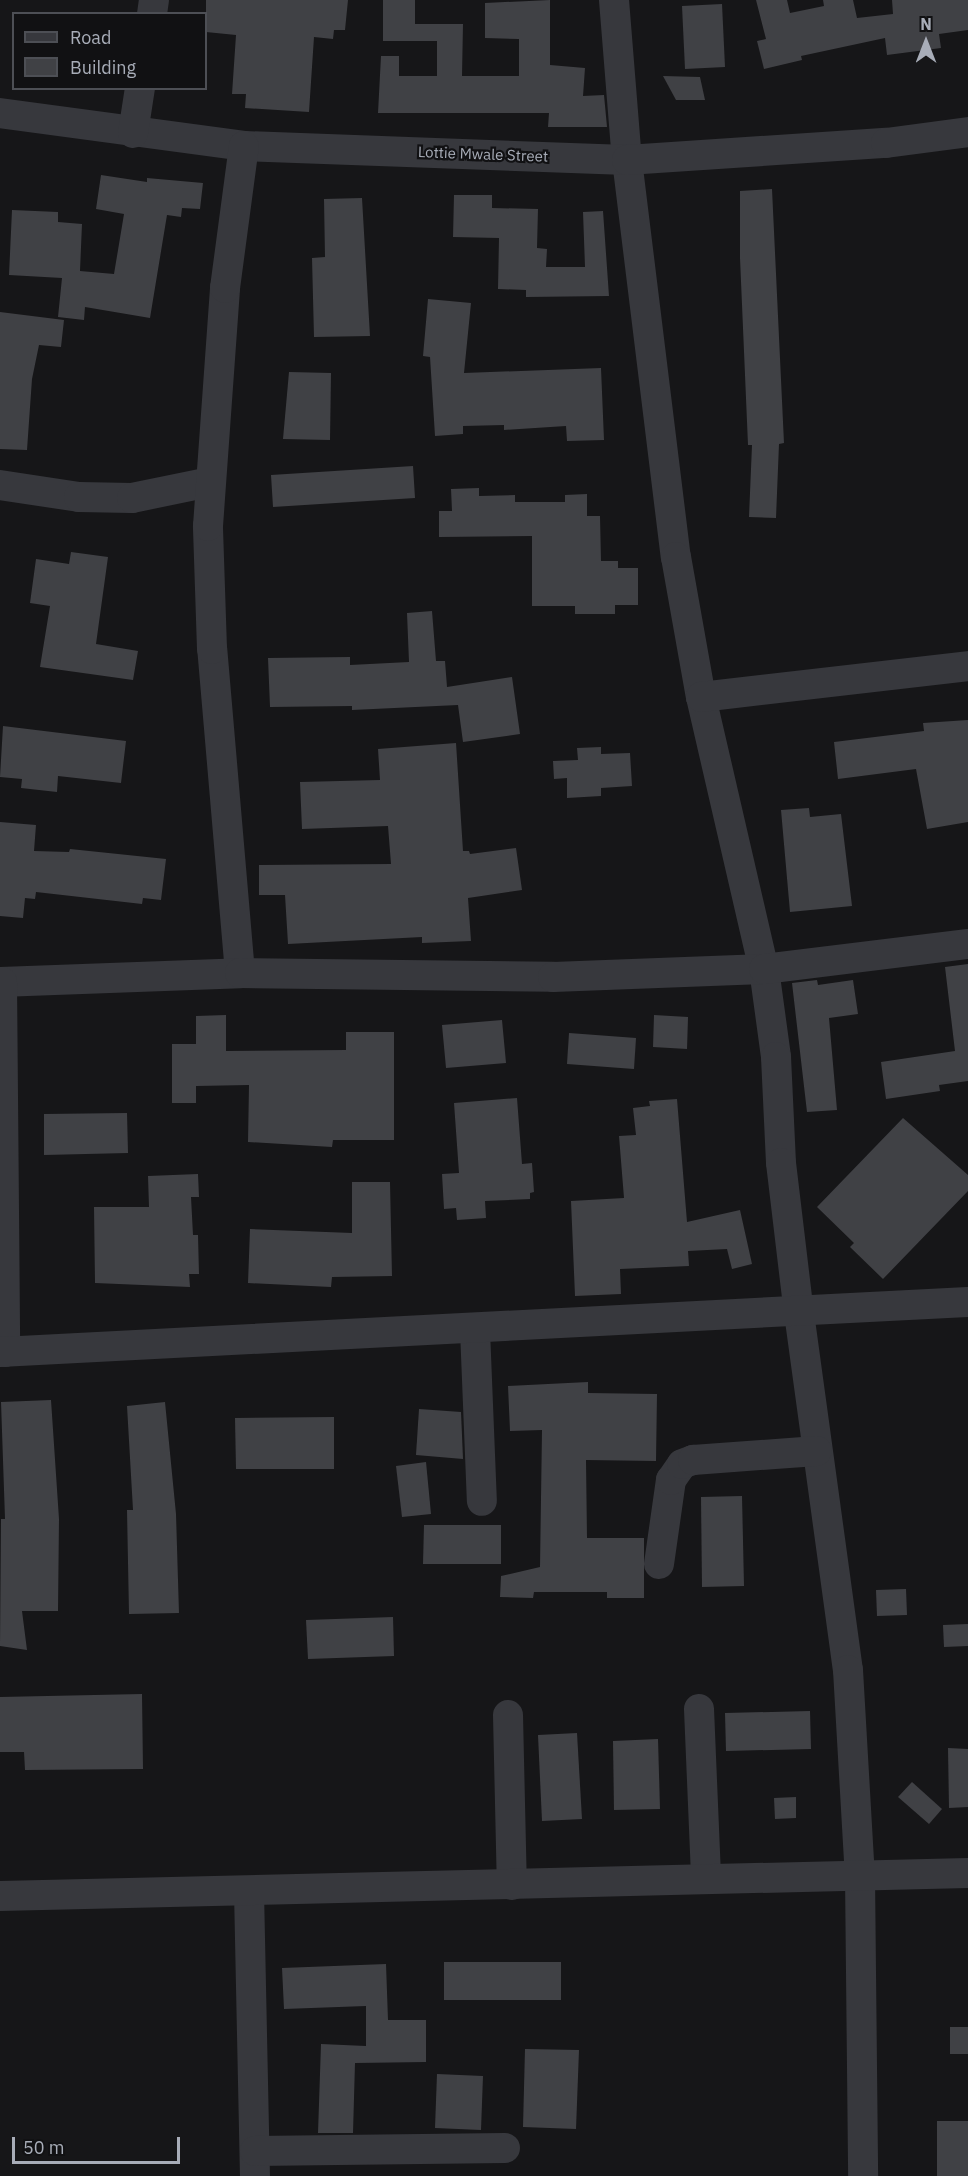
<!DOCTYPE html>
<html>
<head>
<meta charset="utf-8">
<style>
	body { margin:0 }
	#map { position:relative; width:968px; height:2176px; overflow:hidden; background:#161618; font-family:"IBM Plex Sans",sans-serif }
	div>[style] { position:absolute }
	.building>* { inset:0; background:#404145 }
	.minor>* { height:30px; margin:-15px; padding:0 15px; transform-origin:15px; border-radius:15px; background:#37383d }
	span { translate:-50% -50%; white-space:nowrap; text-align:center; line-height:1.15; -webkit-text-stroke:4.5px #111113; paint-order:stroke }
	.street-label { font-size:15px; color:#a8adb8 }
	.legend { position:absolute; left:12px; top:12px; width:195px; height:78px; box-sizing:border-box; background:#111113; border:2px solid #4d4f55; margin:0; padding:8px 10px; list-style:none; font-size:18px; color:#a8adb8 }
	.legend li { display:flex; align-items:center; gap:12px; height:30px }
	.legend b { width:30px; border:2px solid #4d4f55 }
	.north { position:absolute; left:896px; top:12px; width:60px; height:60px; -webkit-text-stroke:4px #111113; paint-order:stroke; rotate:0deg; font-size:16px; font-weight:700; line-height:24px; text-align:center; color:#a8adb8 }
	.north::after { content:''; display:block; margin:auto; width:21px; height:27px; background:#a8adb8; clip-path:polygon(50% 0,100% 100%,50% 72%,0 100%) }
	.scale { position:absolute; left:12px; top:2137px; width:168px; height:27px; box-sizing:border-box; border:3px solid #a8adb8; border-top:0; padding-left:8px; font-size:18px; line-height:21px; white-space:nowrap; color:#a8adb8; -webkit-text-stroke:4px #111113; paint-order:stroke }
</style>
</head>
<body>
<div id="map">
	<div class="building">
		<div style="clip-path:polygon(206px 0,348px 0,345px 30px,334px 30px,333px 39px,314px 37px,309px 112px,245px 108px,246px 94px,232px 94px,236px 35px,206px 32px)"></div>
		<div style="clip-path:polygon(383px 0,415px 0,415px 24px,463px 24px,462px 76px,519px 76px,519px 39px,485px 38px,485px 3px,550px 0,550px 65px,585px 68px,583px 96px,604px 95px,607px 127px,548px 127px,549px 113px,378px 113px,381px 56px,399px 56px,399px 76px,437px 76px,437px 41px,383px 41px)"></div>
		<div style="clip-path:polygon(756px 0,787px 0,790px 13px,824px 6px,823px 0,853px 0,857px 18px,893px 14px,892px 0,968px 0,968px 30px,939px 34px,941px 48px,887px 55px,885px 38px,801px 56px,802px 60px,764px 69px,757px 41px,766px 39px)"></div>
		<div style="clip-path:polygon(722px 4px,725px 67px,685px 69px,682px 6px)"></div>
		<div style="clip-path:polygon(663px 76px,700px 77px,705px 100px,676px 100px)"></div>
		<div style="clip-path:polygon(101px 175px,147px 182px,147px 178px,203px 183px,200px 209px,182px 208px,181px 217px,167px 215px,150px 318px,85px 307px,84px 320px,58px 317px,62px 278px,9px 275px,12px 210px,58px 212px,58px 222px,82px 224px,80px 271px,114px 274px,124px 214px,96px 209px)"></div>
		<div style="clip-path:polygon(772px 189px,784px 443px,779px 444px,776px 518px,749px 517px,752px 445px,748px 445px,740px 258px,740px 191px)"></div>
		<div style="clip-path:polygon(454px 195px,492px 195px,492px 208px,538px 209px,537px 248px,547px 249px,546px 267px,585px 267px,583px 212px,603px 211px,609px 296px,526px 297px,526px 290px,498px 289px,499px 238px,453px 237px)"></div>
		<div style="clip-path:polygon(362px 198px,370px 336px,314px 337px,312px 258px,325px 257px,324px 199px)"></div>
		<div style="clip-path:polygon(428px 299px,471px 303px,464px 373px,601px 368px,604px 440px,567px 441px,566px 426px,504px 430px,504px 425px,463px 426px,463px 434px,435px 436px,430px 357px,423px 356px)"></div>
		<div style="clip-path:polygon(0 312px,64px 320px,61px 347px,39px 345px,32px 379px,27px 450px,0 449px)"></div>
		<div style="clip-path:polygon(289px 372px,331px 373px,330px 440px,283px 439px)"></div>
		<div style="clip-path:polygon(413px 466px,415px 498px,273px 507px,271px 475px)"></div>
		<div style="clip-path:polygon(479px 488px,479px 496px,515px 495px,515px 502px,565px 502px,565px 495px,587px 494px,587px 516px,600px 516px,601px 561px,618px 561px,618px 568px,638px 568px,638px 605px,615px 605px,615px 614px,575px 614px,575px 606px,532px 606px,532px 536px,439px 537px,439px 511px,452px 511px,451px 489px)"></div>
		<div style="clip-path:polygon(71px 552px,108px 557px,96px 644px,138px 651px,133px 680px,40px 667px,50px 606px,30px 603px,36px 559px,69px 564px)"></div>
		<div style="clip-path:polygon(432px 611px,436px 661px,445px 661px,447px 687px,512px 677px,520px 734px,463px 742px,458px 705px,352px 710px,352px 706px,270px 707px,268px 658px,350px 657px,350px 665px,409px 662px,407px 613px)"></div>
		<div style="clip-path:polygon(968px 720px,968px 822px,927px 829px,916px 769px,838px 779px,834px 742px,924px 731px,923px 723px)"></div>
		<div style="clip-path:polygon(3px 726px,126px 741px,121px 783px,58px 776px,57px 792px,21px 788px,22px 779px,0 777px)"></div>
		<div style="clip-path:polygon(456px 743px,463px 851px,469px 851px,470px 854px,516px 848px,522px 890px,468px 898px,471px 941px,422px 943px,422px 937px,288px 944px,285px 895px,259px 895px,259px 865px,391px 864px,388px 826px,302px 829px,300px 782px,380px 780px,378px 749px)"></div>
		<div style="clip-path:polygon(601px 747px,601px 754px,630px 753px,632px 786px,601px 788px,601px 796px,567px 798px,567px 778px,554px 779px,553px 761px,578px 760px,577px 748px)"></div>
		<div style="clip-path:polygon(809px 808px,810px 817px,841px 814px,852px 906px,790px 912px,781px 810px)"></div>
		<div style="clip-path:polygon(0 822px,36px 825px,34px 851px,69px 852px,70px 849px,166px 859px,161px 900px,143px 898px,142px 904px,36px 892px,35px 899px,25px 898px,23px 918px,0 916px)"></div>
		<div style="clip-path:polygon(968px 964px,968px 1081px,939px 1085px,940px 1091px,886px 1099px,881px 1062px,955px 1051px,945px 967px)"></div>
		<div style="clip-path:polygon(817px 980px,818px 985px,853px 980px,858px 1014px,829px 1018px,837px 1110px,807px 1112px,792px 983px)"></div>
		<div style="clip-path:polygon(226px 1015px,226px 1051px,346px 1050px,346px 1032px,394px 1032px,394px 1140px,333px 1140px,332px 1147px,248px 1142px,249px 1085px,196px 1086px,196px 1103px,172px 1103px,172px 1044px,196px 1044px,196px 1016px)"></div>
		<div style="clip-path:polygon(654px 1015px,688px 1017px,687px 1049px,653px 1047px)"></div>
		<div style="clip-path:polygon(502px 1020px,506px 1063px,446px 1068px,442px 1025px)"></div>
		<div style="clip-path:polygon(569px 1033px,636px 1038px,634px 1069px,567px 1064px)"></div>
		<div style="clip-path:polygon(517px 1098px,522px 1164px,532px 1163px,534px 1192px,530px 1193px,530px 1199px,485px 1201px,486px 1218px,457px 1220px,456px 1208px,444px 1209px,442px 1174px,459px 1173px,454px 1103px)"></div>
		<div style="clip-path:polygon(677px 1099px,687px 1222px,740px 1210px,752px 1264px,732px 1269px,727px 1249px,688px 1251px,689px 1266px,620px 1269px,621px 1294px,575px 1296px,571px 1201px,624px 1198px,619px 1136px,636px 1135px,633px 1108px,650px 1106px,649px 1101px)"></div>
		<div style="clip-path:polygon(127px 1113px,128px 1153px,44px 1155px,44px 1114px)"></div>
		<div style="clip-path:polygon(903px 1118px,968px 1175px,968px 1191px,883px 1279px,850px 1247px,854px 1243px,817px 1207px)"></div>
		<div style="clip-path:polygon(198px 1174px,199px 1197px,191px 1197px,193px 1235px,198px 1235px,199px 1274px,189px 1274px,190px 1287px,95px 1283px,94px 1207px,149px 1207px,148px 1176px)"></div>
		<div style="clip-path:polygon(352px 1182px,390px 1182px,392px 1276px,332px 1277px,331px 1287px,248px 1283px,250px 1229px,352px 1233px)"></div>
		<div style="clip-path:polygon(588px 1382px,588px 1393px,657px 1394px,656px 1461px,586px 1460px,587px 1538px,644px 1538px,644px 1598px,607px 1598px,607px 1592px,534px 1592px,533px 1598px,500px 1597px,501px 1576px,540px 1567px,542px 1430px,510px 1431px,508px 1386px)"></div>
		<div style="clip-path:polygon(51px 1400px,59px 1519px,58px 1611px,22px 1611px,27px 1650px,0 1646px,1px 1519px,5px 1519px,1px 1402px)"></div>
		<div style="clip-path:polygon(165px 1402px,176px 1514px,179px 1613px,129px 1614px,127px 1510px,133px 1510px,127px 1406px)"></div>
		<div style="clip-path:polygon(419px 1409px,461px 1412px,463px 1459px,416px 1455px)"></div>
		<div style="clip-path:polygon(334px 1417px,334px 1469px,236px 1469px,235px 1418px)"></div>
		<div style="clip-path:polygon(426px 1462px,431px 1514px,402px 1517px,396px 1466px)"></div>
		<div style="clip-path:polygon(742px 1496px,744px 1586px,702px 1587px,701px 1497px)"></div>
		<div style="clip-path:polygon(424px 1525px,501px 1525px,501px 1564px,423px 1564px)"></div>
		<div style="clip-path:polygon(906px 1589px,907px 1615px,877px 1616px,876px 1590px)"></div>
		<div style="clip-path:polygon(393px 1617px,394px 1656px,308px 1659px,306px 1620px)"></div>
		<div style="clip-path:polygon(968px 1624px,968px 1646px,944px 1647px,943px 1625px)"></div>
		<div style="clip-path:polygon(142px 1694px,143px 1769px,25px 1770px,24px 1752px,0 1752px,0 1697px)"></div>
		<div style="clip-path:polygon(810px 1711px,811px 1749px,726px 1751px,725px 1713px)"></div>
		<div style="clip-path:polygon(577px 1733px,582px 1819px,542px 1821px,538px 1735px)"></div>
		<div style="clip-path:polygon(658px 1739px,660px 1809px,614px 1810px,613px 1741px)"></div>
		<div style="clip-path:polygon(948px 1748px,968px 1749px,968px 1807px,949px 1808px)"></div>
		<div style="clip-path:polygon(912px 1782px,942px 1809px,929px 1824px,898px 1797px)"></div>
		<div style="clip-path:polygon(796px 1797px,796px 1818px,775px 1819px,774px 1798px)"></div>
		<div style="clip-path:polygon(444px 1962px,561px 1962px,561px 2000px,444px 2000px)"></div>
		<div style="clip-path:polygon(386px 1964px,388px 2020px,426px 2020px,426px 2062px,355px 2063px,353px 2133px,318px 2133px,321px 2044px,366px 2046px,366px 2006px,284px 2009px,282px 1968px)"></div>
		<div style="clip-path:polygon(950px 2027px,968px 2027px,968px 2054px,950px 2054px)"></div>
		<div style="clip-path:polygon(525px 2049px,579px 2050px,576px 2129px,523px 2127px)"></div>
		<div style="clip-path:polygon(437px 2074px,483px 2076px,481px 2130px,435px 2128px)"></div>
		<div style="clip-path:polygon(937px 2121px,968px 2121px,968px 2176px,937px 2176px)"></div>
	</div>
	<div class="minor">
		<div style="left:614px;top:0;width:161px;rotate:85.4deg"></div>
		<div style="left:627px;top:160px;width:400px;rotate:83deg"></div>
		<div style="left:676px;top:557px;width:142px;rotate:79.9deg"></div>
		<div style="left:701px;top:697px;width:279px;rotate:77deg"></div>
		<div style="left:764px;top:969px;width:89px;rotate:82.2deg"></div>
		<div style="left:776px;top:1057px;width:106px;rotate:87.3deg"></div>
		<div style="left:781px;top:1163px;width:151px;rotate:83.2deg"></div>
		<div style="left:799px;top:1313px;width:360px;rotate:82.2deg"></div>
		<div style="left:848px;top:1670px;width:206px;rotate:86.7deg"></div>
		<div style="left:860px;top:1876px;width:300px;rotate:89.4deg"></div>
		<div style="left:152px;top:14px;width:14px;rotate:-82deg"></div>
		<div style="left:0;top:113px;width:246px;rotate:7.7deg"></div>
		<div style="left:244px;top:146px;width:383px;rotate:2.1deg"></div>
		<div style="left:627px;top:160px;width:260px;rotate:-3.8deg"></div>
		<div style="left:886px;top:143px;width:83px;rotate:-7.6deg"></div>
		<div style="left:133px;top:133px;width:46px;rotate:-81.2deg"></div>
		<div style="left:0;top:485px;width:80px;rotate:8.6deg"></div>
		<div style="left:79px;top:497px;width:53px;rotate:1.1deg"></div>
		<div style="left:132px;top:498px;width:80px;rotate:-11.6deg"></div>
		<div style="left:701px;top:697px;width:269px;rotate:-6.6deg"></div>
		<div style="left:240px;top:973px;width:325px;rotate:-94.9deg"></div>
		<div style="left:212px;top:649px;width:123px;rotate:-91.9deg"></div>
		<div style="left:208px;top:526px;width:239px;rotate:-85.9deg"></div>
		<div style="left:225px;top:288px;width:143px;rotate:-82.4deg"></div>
		<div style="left:0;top:982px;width:240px;rotate:-2.1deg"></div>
		<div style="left:240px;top:973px;width:313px;rotate:0.7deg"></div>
		<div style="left:553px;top:977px;width:211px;rotate:-2.2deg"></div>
		<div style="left:764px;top:969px;width:206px;rotate:-7deg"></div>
		<div style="left:2px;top:982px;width:370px;rotate:89.5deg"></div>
		<div style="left:475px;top:1330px;width:171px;rotate:87.7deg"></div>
		<div style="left:0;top:1352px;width:969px;rotate:-2.96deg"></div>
		<div style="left:659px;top:1564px;width:85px;rotate:-81.9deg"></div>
		<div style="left:671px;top:1480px;width:19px;rotate:-55deg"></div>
		<div style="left:682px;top:1464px;width:12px;rotate:-20deg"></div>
		<div style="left:693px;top:1460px;width:124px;rotate:-4.2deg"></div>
		<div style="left:699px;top:1709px;width:170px;rotate:87.6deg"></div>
		<div style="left:508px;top:1715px;width:170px;rotate:88.7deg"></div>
		<div style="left:249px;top:1891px;width:285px;rotate:88.8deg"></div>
		<div style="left:0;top:1896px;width:968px;rotate:-1.36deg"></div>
		<div style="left:255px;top:2151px;width:250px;rotate:-0.7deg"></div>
	</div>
	<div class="street-label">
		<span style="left:483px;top:154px;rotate:2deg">Lottie Mwale Street</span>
	</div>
	<ul class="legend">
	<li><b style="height:8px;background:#37383d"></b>Road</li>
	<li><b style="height:16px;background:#404145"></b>Building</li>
	</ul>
	<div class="north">N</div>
	<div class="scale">50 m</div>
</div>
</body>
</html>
